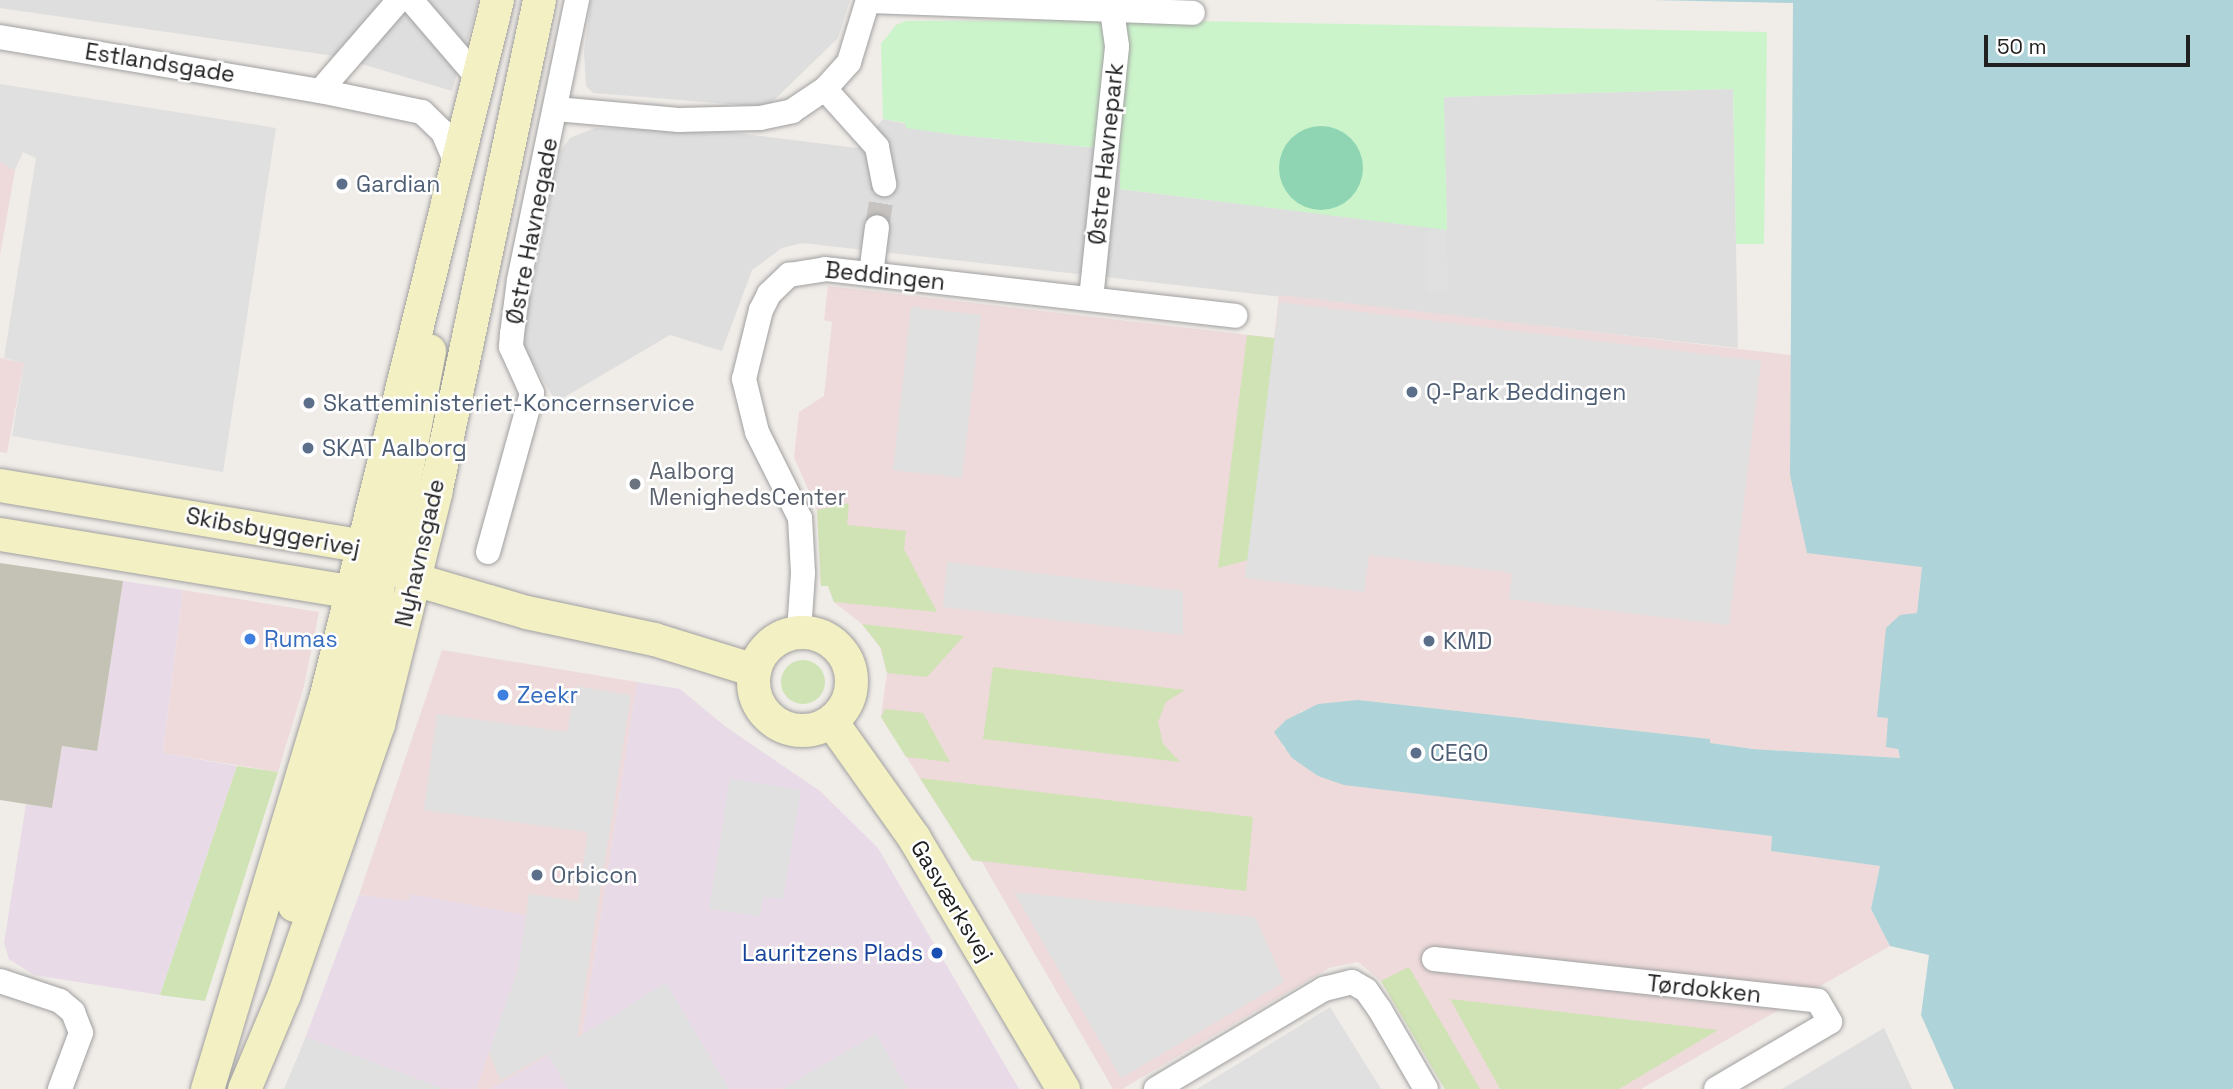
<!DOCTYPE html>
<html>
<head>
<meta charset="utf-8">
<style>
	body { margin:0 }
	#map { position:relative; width:2233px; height:1089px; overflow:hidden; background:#f0ece8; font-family:"Space Grotesk",sans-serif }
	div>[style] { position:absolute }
	.residential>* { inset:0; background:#dedede }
	.commercial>* { inset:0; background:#eedadb }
	.industrial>* { inset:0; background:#e8dbe7 }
	.construction>* { inset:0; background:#c3c2b4 }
	.grass>* { inset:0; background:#d0e3b4 }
	.round { border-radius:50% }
	.park>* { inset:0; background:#ccf4cb }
	.pitch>* { inset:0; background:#90d5b3 }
	.parking>* { inset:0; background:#e0e0e0 }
	.water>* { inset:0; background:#aed3d8 }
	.street-tunnel>* { height:24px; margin-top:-12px; transform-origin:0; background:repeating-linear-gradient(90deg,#c6c3c0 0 24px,transparent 0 36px) }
	.roads { filter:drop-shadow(0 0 2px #a1a1a1) drop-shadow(0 0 2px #a1a1a1) }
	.street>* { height:24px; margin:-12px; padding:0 12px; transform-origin:12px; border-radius:12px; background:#fff }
	.secondary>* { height:33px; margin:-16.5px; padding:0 16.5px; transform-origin:16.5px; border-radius:16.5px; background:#f3f0c3 }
	.secondary>.ring { margin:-16.5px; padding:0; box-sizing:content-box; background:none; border:33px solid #f3f0c3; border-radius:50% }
	.dots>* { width:19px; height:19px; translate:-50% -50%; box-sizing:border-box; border:4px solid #fff; border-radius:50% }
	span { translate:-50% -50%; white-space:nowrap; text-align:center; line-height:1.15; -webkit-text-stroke:5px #fff; paint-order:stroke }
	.street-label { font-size:23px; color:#202020 }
	.service-label { font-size:23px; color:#4e5e75 }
	.left { translate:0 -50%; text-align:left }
	.worship-label { font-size:23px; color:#5b616d }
	.shop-label { font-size:23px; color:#366cbe }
	.transit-label { font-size:23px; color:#164399 }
	.right { translate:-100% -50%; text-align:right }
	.scale { position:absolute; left:1984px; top:35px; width:206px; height:32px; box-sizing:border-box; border:4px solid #202020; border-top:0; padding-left:9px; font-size:21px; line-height:24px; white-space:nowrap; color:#202020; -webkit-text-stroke:5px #fff; paint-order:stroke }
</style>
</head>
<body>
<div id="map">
	<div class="residential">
		<div style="clip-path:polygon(0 0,479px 0,452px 91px,335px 56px,0 8px)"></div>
		<div style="clip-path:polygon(591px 0,850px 0,838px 38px,767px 107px,593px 93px,586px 86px,584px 52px)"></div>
		<div style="clip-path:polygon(1733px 89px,1738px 348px,802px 243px,782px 248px,752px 270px,722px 351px,670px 335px,556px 402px,521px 342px,561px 150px,570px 138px,595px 128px,729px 132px,857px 148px,883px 119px,956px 135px,1120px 150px,1120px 189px,1447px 229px,1443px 97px)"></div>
		<div style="clip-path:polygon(1884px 1028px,1912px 1089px,1782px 1089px)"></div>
	</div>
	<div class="commercial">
		<div style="clip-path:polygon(0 162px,15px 170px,0 255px)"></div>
		<div style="clip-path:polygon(828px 286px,1274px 338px,1279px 295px,1791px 355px,1790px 475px,1922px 567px,1917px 614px,1878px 717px,1888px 718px,1900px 758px,1753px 749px,1710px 743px,1710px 739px,1358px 700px,1301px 711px,1282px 746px,1318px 776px,1344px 782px,1773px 836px,1772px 851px,1880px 866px,1871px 909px,1890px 946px,1641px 1089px,1445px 1089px,1381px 981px,1358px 962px,1329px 968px,1122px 1089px,1113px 1089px,982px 862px,972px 860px,881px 717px,887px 673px,880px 647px,862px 624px,834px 602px,828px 586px,821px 586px,817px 510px,794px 457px,799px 412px,824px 396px,832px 322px,824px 320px)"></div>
		<div style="clip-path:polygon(0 358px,24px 363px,7px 453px,0 452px)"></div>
		<div style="clip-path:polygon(183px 590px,319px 612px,304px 686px,278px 772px,163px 753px)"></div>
		<div style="clip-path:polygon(442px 650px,637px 682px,582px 1036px,490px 1089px,476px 1089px,519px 966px,524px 928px,410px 895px,409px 901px,359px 895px)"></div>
	</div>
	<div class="industrial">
		<div style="clip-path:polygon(123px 581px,183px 590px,163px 753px,237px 766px,160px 995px,34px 975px,9px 959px,4px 943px,26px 804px,52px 808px,62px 746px,97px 751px)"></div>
		<div style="clip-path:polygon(637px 682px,680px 689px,726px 727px,820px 791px,878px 848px,1019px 1089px,490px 1089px,582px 1036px)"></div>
		<div style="clip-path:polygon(410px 894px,526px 915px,519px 966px,476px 1089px,286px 1089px,359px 895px,409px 901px)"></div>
	</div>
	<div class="construction">
		<div style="clip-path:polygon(0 563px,123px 581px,97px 751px,62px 746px,52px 808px,0 800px)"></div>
	</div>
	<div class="grass">
		<div style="clip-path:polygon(1247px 335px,1275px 338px,1248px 560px,1218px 568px)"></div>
		<div style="clip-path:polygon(849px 503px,847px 525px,906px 531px,904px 549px,937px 612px,834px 602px,828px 586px,821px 586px,817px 510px)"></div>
		<div style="clip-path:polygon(862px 624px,964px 636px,927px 677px,887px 673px,881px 648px)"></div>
		<div class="round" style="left:781px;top:660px;width:44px;height:44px"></div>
		<div style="clip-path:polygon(993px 667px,1185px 690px,1166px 702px,1158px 722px,1163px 744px,1180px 762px,983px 739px)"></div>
		<div style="clip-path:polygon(885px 709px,923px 713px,950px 762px,906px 757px,881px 717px)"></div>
		<div style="clip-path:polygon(237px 766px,278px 772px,205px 1001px,160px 995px)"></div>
		<div style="clip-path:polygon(920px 778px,1253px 817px,1246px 891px,972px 860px)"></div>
		<div style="clip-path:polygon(1409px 967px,1480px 1089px,1445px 1089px,1381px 981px)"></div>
		<div style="clip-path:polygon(1450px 999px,1718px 1030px,1619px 1089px,1500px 1089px)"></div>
	</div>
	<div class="park">
		<div style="clip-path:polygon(1147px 20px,1767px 32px,1764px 244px,1736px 244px,1733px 89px,1444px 97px,1447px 230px,1120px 189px,1120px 150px,956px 135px,906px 128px,905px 123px,883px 119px,881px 44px,896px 25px,906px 21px)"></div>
	</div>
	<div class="pitch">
		<div class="round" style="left:1279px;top:126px;width:84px;height:84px"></div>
	</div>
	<div class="parking">
		<div style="clip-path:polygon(0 84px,276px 128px,223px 472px,12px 436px,24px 363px,4px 358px,36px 158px,23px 152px,15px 170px,0 162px)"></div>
		<div style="clip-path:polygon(1428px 230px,1447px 230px,1448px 292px,1427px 291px)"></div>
		<div style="clip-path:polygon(1279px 302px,1761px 361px,1729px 625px,1509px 599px,1512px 573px,1369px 555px,1364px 592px,1245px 578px)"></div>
		<div style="clip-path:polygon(911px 307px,981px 315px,962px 478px,893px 470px)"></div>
		<div style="clip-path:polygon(947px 562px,1183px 591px,1183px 635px,943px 607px)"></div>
		<div style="clip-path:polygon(575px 686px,631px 695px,577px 1038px,666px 983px,729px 1089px,568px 1089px,548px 1055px,562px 1046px,501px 1080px,489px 1053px,519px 966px,529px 894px,578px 901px,588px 832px,424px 810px,437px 714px,567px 732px)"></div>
		<div style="clip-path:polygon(730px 779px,801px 790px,783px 899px,763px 897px,760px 916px,709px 909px)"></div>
		<div style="clip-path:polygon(1014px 892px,1255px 917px,1284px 982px,1121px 1078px)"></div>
		<div style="clip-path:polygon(1330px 1007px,1381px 1089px,1197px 1089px)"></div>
		<div style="clip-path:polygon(876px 1034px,908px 1089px,782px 1089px)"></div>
		<div style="clip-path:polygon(306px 1037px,444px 1089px,284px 1089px)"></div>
	</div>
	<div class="water">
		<div style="clip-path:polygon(1652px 0,2233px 0,2233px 1089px,1954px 1089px,1921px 1015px,1929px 955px,1890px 946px,1871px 909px,1880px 866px,1771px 851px,1772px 836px,1344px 785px,1318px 776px,1292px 758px,1274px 732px,1286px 720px,1318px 704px,1358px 700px,1710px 739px,1710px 743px,1753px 749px,1900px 758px,1898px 749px,1886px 747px,1888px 718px,1877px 717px,1886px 628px,1900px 615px,1917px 613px,1922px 567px,1807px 553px,1790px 475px,1793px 3px)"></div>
	</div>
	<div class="street-tunnel">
		<div style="left:877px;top:227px;width:44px;rotate:-80.8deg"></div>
	</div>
	<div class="roads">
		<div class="street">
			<div style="left:411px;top:0;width:101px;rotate:49.4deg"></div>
			<div style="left:868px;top:1px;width:325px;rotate:2.1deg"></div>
			<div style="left:0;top:37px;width:325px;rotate:9.6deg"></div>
			<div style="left:320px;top:91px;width:121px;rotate:-49deg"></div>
			<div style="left:825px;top:89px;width:78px;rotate:48.1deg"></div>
			<div style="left:877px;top:147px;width:38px;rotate:79deg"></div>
			<div style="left:320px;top:91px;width:104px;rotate:11.6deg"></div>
			<div style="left:422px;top:112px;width:29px;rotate:44deg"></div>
			<div style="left:443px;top:132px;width:34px;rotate:67deg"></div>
			<div style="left:556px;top:109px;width:123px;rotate:5.1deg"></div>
			<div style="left:679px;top:120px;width:81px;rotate:-1.4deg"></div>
			<div style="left:760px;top:118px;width:33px;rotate:-12deg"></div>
			<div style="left:792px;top:111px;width:40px;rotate:-34deg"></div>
			<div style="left:825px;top:89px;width:36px;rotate:-48deg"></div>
			<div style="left:849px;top:62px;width:65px;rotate:-73deg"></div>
			<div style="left:871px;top:274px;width:47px;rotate:-82.7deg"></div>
			<div style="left:1091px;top:299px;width:254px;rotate:-84.1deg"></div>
			<div style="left:1117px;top:46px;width:36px;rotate:-98deg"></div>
			<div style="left:488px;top:552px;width:165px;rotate:-74.5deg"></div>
			<div style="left:532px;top:393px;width:51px;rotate:-114.5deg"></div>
			<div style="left:511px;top:347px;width:13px;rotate:-86deg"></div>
			<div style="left:512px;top:334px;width:54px;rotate:-82.6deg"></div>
			<div style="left:519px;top:280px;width:286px;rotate:-78.3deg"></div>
			<div style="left:799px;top:632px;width:59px;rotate:-86.1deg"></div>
			<div style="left:803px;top:573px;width:55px;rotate:-93.1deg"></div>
			<div style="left:800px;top:518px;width:96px;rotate:-116.6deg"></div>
			<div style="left:757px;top:432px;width:55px;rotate:-103.8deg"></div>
			<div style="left:744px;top:379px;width:71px;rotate:-76.2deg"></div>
			<div style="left:761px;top:310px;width:18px;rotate:-63deg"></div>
			<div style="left:769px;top:294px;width:28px;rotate:-44deg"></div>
			<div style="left:789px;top:275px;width:36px;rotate:-9deg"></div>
			<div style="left:825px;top:269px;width:413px;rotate:6.5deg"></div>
			<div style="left:1434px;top:959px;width:386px;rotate:6.2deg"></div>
			<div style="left:1818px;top:1001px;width:24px;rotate:60deg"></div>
			<div style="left:1830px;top:1022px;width:132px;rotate:149.6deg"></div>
			<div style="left:0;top:981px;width:63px;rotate:18.4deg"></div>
			<div style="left:60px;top:1001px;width:17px;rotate:40deg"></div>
			<div style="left:73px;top:1012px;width:22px;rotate:69deg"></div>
			<div style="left:81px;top:1033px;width:60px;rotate:110.6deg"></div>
			<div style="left:1156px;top:1089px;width:196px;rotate:-30.8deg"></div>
			<div style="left:1324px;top:989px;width:29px;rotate:-14deg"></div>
			<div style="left:1352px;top:982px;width:16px;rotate:30deg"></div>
			<div style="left:1366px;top:990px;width:24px;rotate:55deg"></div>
			<div style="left:1380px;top:1010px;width:91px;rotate:59.8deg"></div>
		</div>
		<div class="secondary">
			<div style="left:0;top:485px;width:368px;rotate:9.5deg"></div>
			<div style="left:363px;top:546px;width:61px;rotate:32.9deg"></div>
			<div style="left:414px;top:579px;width:117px;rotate:16.4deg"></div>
			<div style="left:526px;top:612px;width:131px;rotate:11.9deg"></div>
			<div style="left:654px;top:639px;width:105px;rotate:17.2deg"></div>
			<div style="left:0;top:534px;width:358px;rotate:9.3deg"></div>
			<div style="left:353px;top:592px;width:21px;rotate:-5deg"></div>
			<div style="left:412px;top:577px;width:29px;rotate:-125deg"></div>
			<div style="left:395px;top:553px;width:19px;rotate:-93deg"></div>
			<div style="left:394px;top:534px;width:187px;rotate:-79.2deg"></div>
			<div class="ring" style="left:753px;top:632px;width:65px;height:65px"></div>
			<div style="left:831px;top:721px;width:143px;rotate:54.6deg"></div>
			<div style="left:914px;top:838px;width:292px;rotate:59.3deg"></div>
			<div style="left:294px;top:905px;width:285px;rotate:-73.7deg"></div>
			<div style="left:374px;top:631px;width:60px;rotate:-85.2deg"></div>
			<div style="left:379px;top:571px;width:30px;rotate:-123deg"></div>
			<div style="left:207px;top:1089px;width:407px;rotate:-73.2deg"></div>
			<div style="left:325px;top:699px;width:720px;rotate:-76.18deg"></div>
			<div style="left:244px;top:1089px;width:103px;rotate:-67.2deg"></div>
			<div style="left:284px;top:994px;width:286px;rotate:-70.8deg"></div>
			<div style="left:378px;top:724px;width:238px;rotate:-76.1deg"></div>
			<div style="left:435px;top:493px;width:504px;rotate:-78.09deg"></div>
		</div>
	</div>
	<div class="dots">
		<div style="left:342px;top:184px;background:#5c6f8a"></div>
		<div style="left:1412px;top:392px;background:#5c6f8a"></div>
		<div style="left:309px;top:403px;background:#5c6f8a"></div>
		<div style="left:308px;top:448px;background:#5c6f8a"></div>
		<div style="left:635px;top:484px;background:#6b7280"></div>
		<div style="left:250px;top:639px;background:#3f7fe0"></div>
		<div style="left:1429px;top:641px;background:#5c6f8a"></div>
		<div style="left:503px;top:695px;background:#3f7fe0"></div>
		<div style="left:1416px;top:753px;background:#5c6f8a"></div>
		<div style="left:537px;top:875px;background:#5c6f8a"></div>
		<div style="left:937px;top:953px;background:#1a4fb4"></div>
	</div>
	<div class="street-label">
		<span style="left:160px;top:63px;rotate:9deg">Estlandsgade</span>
		<span style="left:1106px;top:154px;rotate:-84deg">Østre Havnepark</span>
		<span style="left:532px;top:231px;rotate:-79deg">Østre Havnegade</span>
		<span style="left:885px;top:276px;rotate:6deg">Beddingen</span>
		<span style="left:273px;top:532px;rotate:11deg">Skibsbyggerivej</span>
		<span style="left:420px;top:553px;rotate:-77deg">Nyhavnsgade</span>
		<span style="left:952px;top:901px;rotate:59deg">Gasværksvej</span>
		<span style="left:1704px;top:989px;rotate:6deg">Tørdokken</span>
	</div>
	<div class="service-label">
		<span class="left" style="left:356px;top:184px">Gardian</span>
		<span class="left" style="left:1426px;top:392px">Q-Park Beddingen</span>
		<span class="left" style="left:323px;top:403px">Skatteministeriet-Koncernservice</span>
		<span class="left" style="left:322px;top:448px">SKAT Aalborg</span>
		<span class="left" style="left:1443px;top:641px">KMD</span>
		<span class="left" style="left:1430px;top:753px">CEGO</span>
		<span class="left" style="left:551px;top:875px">Orbicon</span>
	</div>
	<div class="worship-label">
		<span class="left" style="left:649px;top:484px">Aalborg<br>MenighedsCenter</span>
	</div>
	<div class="shop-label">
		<span class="left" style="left:264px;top:639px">Rumas</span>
		<span class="left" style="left:517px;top:695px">Zeekr</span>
	</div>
	<div class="transit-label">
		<span class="right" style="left:923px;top:953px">Lauritzens Plads</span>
	</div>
	<div class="scale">50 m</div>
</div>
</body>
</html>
